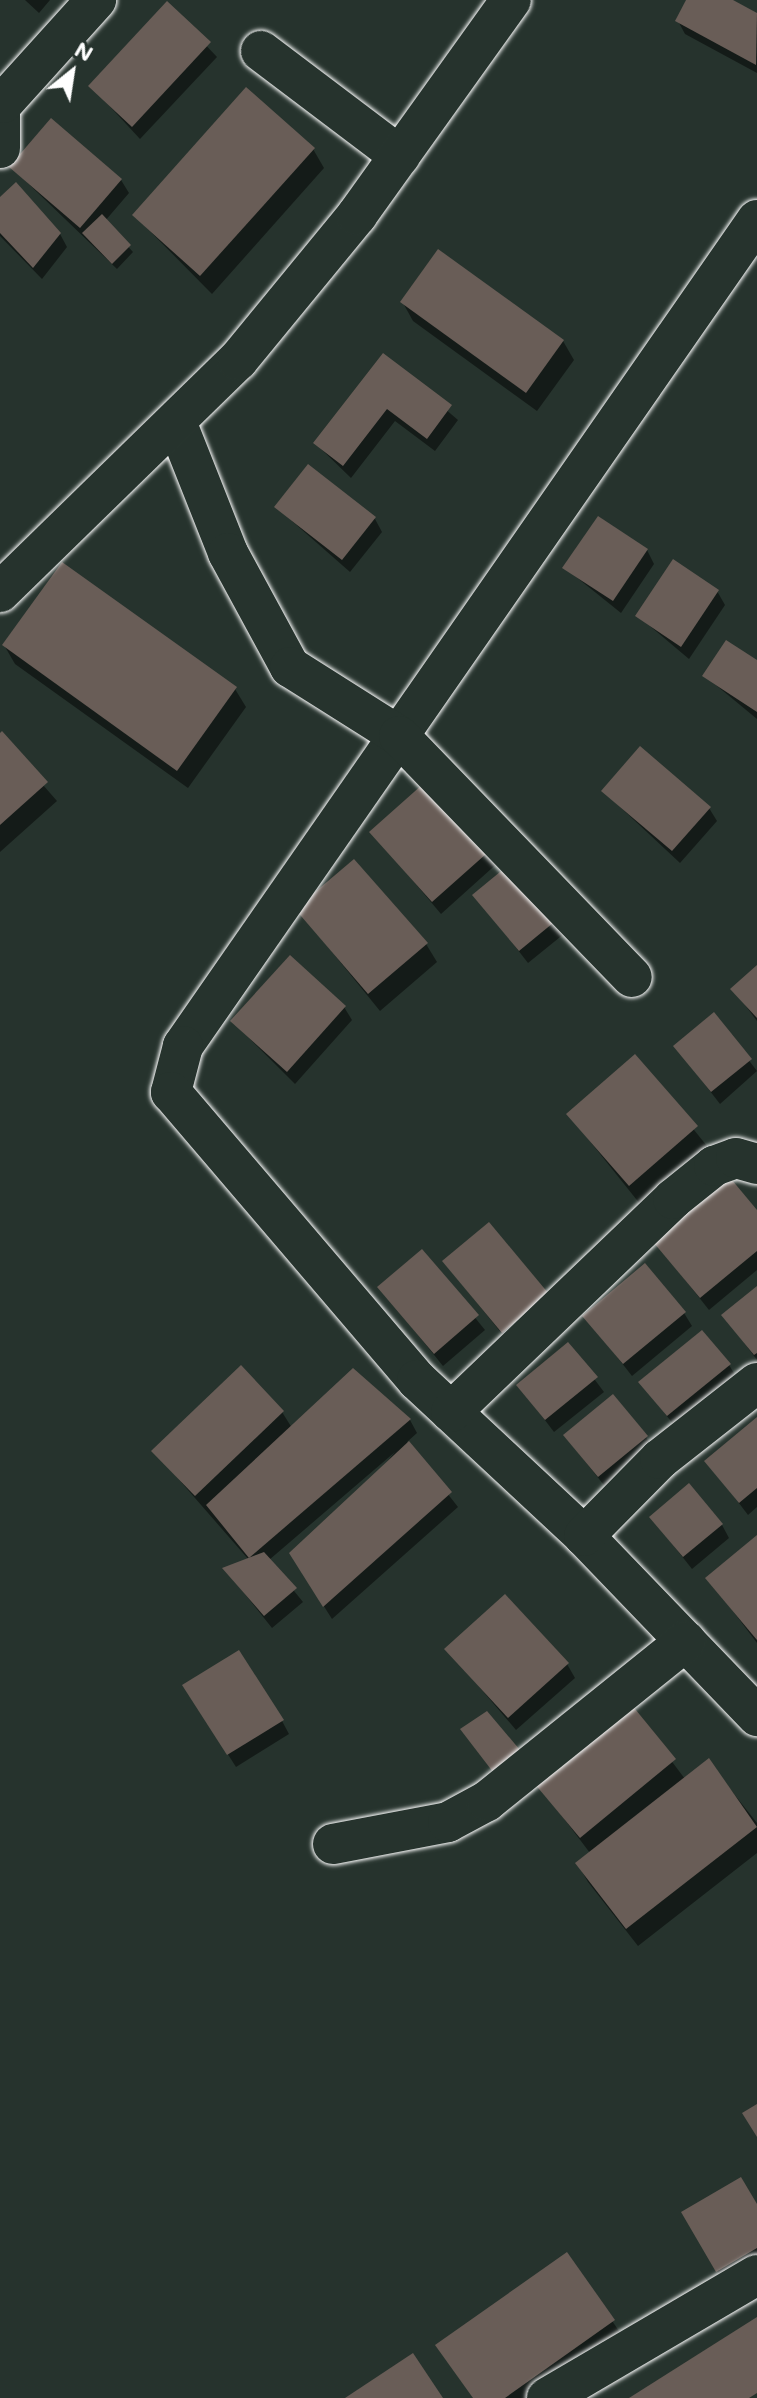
<!DOCTYPE html>
<html>
<head>
<meta charset="utf-8">
<style>
	body { margin:0 }
	#map { position:relative; width:757px; height:2398px; overflow:hidden; background:#26332d; font-family:Mali,sans-serif }
	div>[style] { position:absolute }
	.shadow>* { inset:0; background:#0007 }
	.building>* { inset:0; background:#695d57 }
	.roads { filter:drop-shadow(0 0 2px #fff) drop-shadow(0 0 2px #fff) }
	.minor>* { height:40px; margin:-20px; padding:0 20px; transform-origin:20px; border-radius:20px; background:#26332d }
	span { translate:-50% -50%; white-space:nowrap; text-align:center; line-height:1.15; -webkit-text-stroke:7px #26332d; paint-order:stroke }
	.north { position:absolute; left:32px; top:32px; width:80px; height:80px; -webkit-text-stroke:6px #26332d; paint-order:stroke; rotate:30deg; font-size:22px; font-weight:700; line-height:32px; text-align:center; color:#fff }
	.north::after { content:''; display:block; margin:auto; width:28px; height:36px; background:#fff; clip-path:polygon(50% 0,100% 100%,50% 72%,0 100%) }
</style>
</head>
<body>
<div id="map">
	<div class="shadow">
		<div style="clip-path:polygon(25px 0,50px 0,39px 13px)"></div>
		<div style="clip-path:polygon(689px 0,728px 0,757px 16px,757px 73px,685px 34px,678px 21px)"></div>
		<div style="clip-path:polygon(167px 4px,217px 57px,140px 139px,91px 86px)"></div>
		<div style="clip-path:polygon(313px 149px,324px 168px,212px 294px,134px 215px)"></div>
		<div style="clip-path:polygon(11px 167px,121px 180px,129px 193px,105px 221px,133px 252px,117px 269px)"></div>
		<div style="clip-path:polygon(0 200px,60px 234px,67px 247px,42px 279px,0 236px)"></div>
		<div style="clip-path:polygon(403px 303px,563px 341px,574px 360px,537px 411px,413px 321px)"></div>
		<div style="clip-path:polygon(383px 356px,458px 420px,435px 451px,395px 421px,351px 478px,315px 443px)"></div>
		<div style="clip-path:polygon(276px 507px,375px 519px,382px 532px,350px 572px)"></div>
		<div style="clip-path:polygon(647px 550px,654px 564px,621px 613px,565px 568px)"></div>
		<div style="clip-path:polygon(717px 591px,725px 605px,689px 659px,638px 616px)"></div>
		<div style="clip-path:polygon(4px 645px,235px 689px,246px 707px,188px 788px,15px 664px)"></div>
		<div style="clip-path:polygon(757px 662px,757px 719px,705px 676px)"></div>
		<div style="clip-path:polygon(0 736px,57px 801px,0 852px)"></div>
		<div style="clip-path:polygon(432px 778px,501px 860px,441px 914px,372px 832px)"></div>
		<div style="clip-path:polygon(603px 791px,709px 808px,717px 821px,680px 863px)"></div>
		<div style="clip-path:polygon(475px 895px,570px 929px,528px 963px)"></div>
		<div style="clip-path:polygon(298px 910px,426px 944px,437px 962px,380px 1011px)"></div>
		<div style="clip-path:polygon(757px 967px,757px 1021px,733px 989px)"></div>
		<div style="clip-path:polygon(344px 1007px,352px 1020px,295px 1084px,233px 1022px)"></div>
		<div style="clip-path:polygon(714px 1015px,757px 1071px,720px 1104px,675px 1046px)"></div>
		<div style="clip-path:polygon(635px 1057px,707px 1146px,640px 1204px,569px 1115px)"></div>
		<div style="clip-path:polygon(757px 1213px,757px 1270px,709px 1310px,652px 1238px)"></div>
		<div style="clip-path:polygon(422px 1252px,485px 1330px,443px 1366px,380px 1288px)"></div>
		<div style="clip-path:polygon(444px 1262px,547px 1295px,511px 1345px)"></div>
		<div style="clip-path:polygon(757px 1288px,757px 1360px,724px 1316px)"></div>
		<div style="clip-path:polygon(684px 1313px,692px 1326px,632px 1376px,585px 1316px)"></div>
		<div style="clip-path:polygon(568px 1344px,604px 1392px,554px 1432px,519px 1386px)"></div>
		<div style="clip-path:polygon(729px 1365px,737px 1378px,676px 1428px,641px 1382px)"></div>
		<div style="clip-path:polygon(282px 1412px,292px 1428px,410px 1420px,417px 1433px,407px 1442px,458px 1507px,332px 1619px,299px 1567px,395px 1452px,269px 1560px,303px 1602px,272px 1628px,225px 1569px,249px 1560px,154px 1451px)"></div>
		<div style="clip-path:polygon(757px 1420px,757px 1507px,748px 1515px,707px 1461px)"></div>
		<div style="clip-path:polygon(565px 1436px,646px 1437px,654px 1451px,607px 1489px)"></div>
		<div style="clip-path:polygon(651px 1517px,722px 1525px,729px 1538px,692px 1569px)"></div>
		<div style="clip-path:polygon(757px 1538px,757px 1643px,708px 1578px)"></div>
		<div style="clip-path:polygon(447px 1649px,567px 1664px,575px 1678px,516px 1730px)"></div>
		<div style="clip-path:polygon(192px 1698px,282px 1721px,289px 1734px,236px 1767px)"></div>
		<div style="clip-path:polygon(631px 1707px,685px 1779px,708px 1761px,757px 1823px,757px 1853px,638px 1946px,588px 1882px,577px 1863px,590px 1853px,537px 1783px)"></div>
		<div style="clip-path:polygon(757px 2208px,757px 2266px,725px 2284px,684px 2213px)"></div>
		<div style="clip-path:polygon(567px 2255px,621px 2334px,531px 2398px,473px 2398px)"></div>
	</div>
	<div class="building">
		<div style="clip-path:polygon(686px 0,733px 0,757px 13px,756px 65px,675px 21px)"></div>
		<div style="clip-path:polygon(167px 1px,211px 42px,132px 127px,88px 86px)"></div>
		<div style="clip-path:polygon(246px 87px,315px 148px,200px 276px,132px 215px)"></div>
		<div style="clip-path:polygon(51px 118px,122px 179px,80px 228px,9px 167px)"></div>
		<div style="clip-path:polygon(16px 182px,61px 233px,33px 268px,0 233px,0 197px)"></div>
		<div style="clip-path:polygon(102px 214px,131px 245px,112px 264px,82px 233px)"></div>
		<div style="clip-path:polygon(438px 249px,564px 340px,526px 393px,400px 302px)"></div>
		<div style="clip-path:polygon(383px 353px,452px 405px,427px 439px,387px 409px,343px 466px,313px 443px)"></div>
		<div style="clip-path:polygon(308px 464px,376px 517px,342px 560px,274px 507px)"></div>
		<div style="clip-path:polygon(598px 516px,648px 549px,613px 601px,562px 568px)"></div>
		<div style="clip-path:polygon(673px 559px,719px 590px,681px 647px,635px 616px)"></div>
		<div style="clip-path:polygon(62px 562px,237px 687px,177px 771px,2px 645px)"></div>
		<div style="clip-path:polygon(726px 640px,757px 660px,757px 712px,702px 676px)"></div>
		<div style="clip-path:polygon(2px 731px,48px 782px,0 825px,0 733px)"></div>
		<div style="clip-path:polygon(640px 746px,711px 807px,672px 851px,601px 791px)"></div>
		<div style="clip-path:polygon(432px 776px,495px 846px,432px 902px,369px 832px)"></div>
		<div style="clip-path:polygon(517px 858px,564px 914px,519px 951px,472px 895px)"></div>
		<div style="clip-path:polygon(354px 859px,428px 943px,368px 994px,295px 909px)"></div>
		<div style="clip-path:polygon(290px 955px,346px 1006px,287px 1072px,230px 1021px)"></div>
		<div style="clip-path:polygon(757px 965px,757px 1018px,730px 989px)"></div>
		<div style="clip-path:polygon(714px 1012px,752px 1059px,711px 1092px,673px 1046px)"></div>
		<div style="clip-path:polygon(635px 1054px,698px 1126px,629px 1186px,566px 1114px)"></div>
		<div style="clip-path:polygon(727px 1174px,757px 1210px,757px 1251px,700px 1298px,649px 1237px)"></div>
		<div style="clip-path:polygon(489px 1222px,549px 1294px,502px 1333px,442px 1261px)"></div>
		<div style="clip-path:polygon(422px 1249px,479px 1315px,434px 1354px,377px 1287px)"></div>
		<div style="clip-path:polygon(645px 1263px,686px 1312px,623px 1364px,582px 1316px)"></div>
		<div style="clip-path:polygon(757px 1286px,757px 1353px,754px 1355px,721px 1315px)"></div>
		<div style="clip-path:polygon(702px 1330px,731px 1364px,667px 1416px,638px 1382px)"></div>
		<div style="clip-path:polygon(568px 1342px,598px 1377px,545px 1420px,516px 1385px)"></div>
		<div style="clip-path:polygon(241px 1365px,284px 1411px,195px 1496px,151px 1451px)"></div>
		<div style="clip-path:polygon(353px 1368px,411px 1419px,249px 1558px,206px 1505px)"></div>
		<div style="clip-path:polygon(613px 1394px,648px 1436px,598px 1477px,563px 1435px)"></div>
		<div style="clip-path:polygon(757px 1417px,757px 1488px,739px 1503px,704px 1461px)"></div>
		<div style="clip-path:polygon(409px 1441px,452px 1492px,323px 1607px,289px 1553px)"></div>
		<div style="clip-path:polygon(689px 1483px,723px 1524px,683px 1557px,649px 1517px)"></div>
		<div style="clip-path:polygon(757px 1535px,757px 1640px,705px 1578px)"></div>
		<div style="clip-path:polygon(264px 1552px,297px 1588px,264px 1616px,222px 1568px)"></div>
		<div style="clip-path:polygon(505px 1594px,569px 1663px,508px 1718px,444px 1649px)"></div>
		<div style="clip-path:polygon(239px 1650px,284px 1720px,227px 1755px,182px 1685px)"></div>
		<div style="clip-path:polygon(631px 1704px,676px 1759px,580px 1838px,534px 1783px)"></div>
		<div style="clip-path:polygon(487px 1711px,525px 1756px,493px 1772px,460px 1729px)"></div>
		<div style="clip-path:polygon(709px 1758px,757px 1827px,626px 1929px,575px 1863px)"></div>
		<div style="clip-path:polygon(757px 2104px,757px 2137px,742px 2113px)"></div>
		<div style="clip-path:polygon(741px 2177px,757px 2204px,757px 2248px,716px 2272px,681px 2212px)"></div>
		<div style="clip-path:polygon(567px 2252px,615px 2320px,505px 2398px,473px 2398px,435px 2345px)"></div>
		<div style="clip-path:polygon(757px 2317px,757px 2393px,749px 2398px,629px 2398px)"></div>
		<div style="clip-path:polygon(413px 2353px,443px 2398px,345px 2398px)"></div>
	</div>
	<div class="roads">
		<div class="minor">
			<div style="left:261px;top:51px;width:174px;rotate:37.1deg"></div>
			<div style="left:0;top:98px;width:50px;rotate:90deg"></div>
			<div style="left:3px;top:103px;width:139px;rotate:-47.9deg"></div>
			<div style="left:757px;top:220px;width:1006px;rotate:124.8deg"></div>
			<div style="left:183px;top:1046px;width:48px;rotate:104.6deg"></div>
			<div style="left:171px;top:1092px;width:379px;rotate:49.5deg"></div>
			<div style="left:417px;top:1380px;width:229px;rotate:43deg"></div>
			<div style="left:584px;top:1536px;width:250px;rotate:46.1deg"></div>
			<div style="left:177px;top:424px;width:139px;rotate:68.4deg"></div>
			<div style="left:228px;top:553px;width:130px;rotate:61.5deg"></div>
			<div style="left:290px;top:667px;width:129px;rotate:32.3deg"></div>
			<div style="left:399px;top:736px;width:335px;rotate:46deg"></div>
			<div style="left:0;top:592px;width:332px;rotate:-44.3deg"></div>
			<div style="left:238px;top:360px;width:188px;rotate:-50.6deg"></div>
			<div style="left:357px;top:215px;width:264px;rotate:-54.4deg"></div>
			<div style="left:451px;top:1412px;width:308px;rotate:-43.8deg"></div>
			<div style="left:673px;top:1199px;width:53px;rotate:-38.8deg"></div>
			<div style="left:714px;top:1166px;width:23px;rotate:-20deg"></div>
			<div style="left:736px;top:1158px;width:22px;rotate:16deg"></div>
			<div style="left:584px;top:1536px;width:108px;rotate:-45.4deg"></div>
			<div style="left:660px;top:1459px;width:123px;rotate:-38.1deg"></div>
			<div style="left:333px;top:1844px;width:117px;rotate:-10.8deg"></div>
			<div style="left:448px;top:1822px;width:44px;rotate:-28.3deg"></div>
			<div style="left:487px;top:1801px;width:255px;rotate:-38.8deg"></div>
			<div style="left:547px;top:2398px;width:243px;rotate:-30.4deg"></div>
		</div>
	</div>
	<div class="north">N</div>
</div>
</body>
</html>
